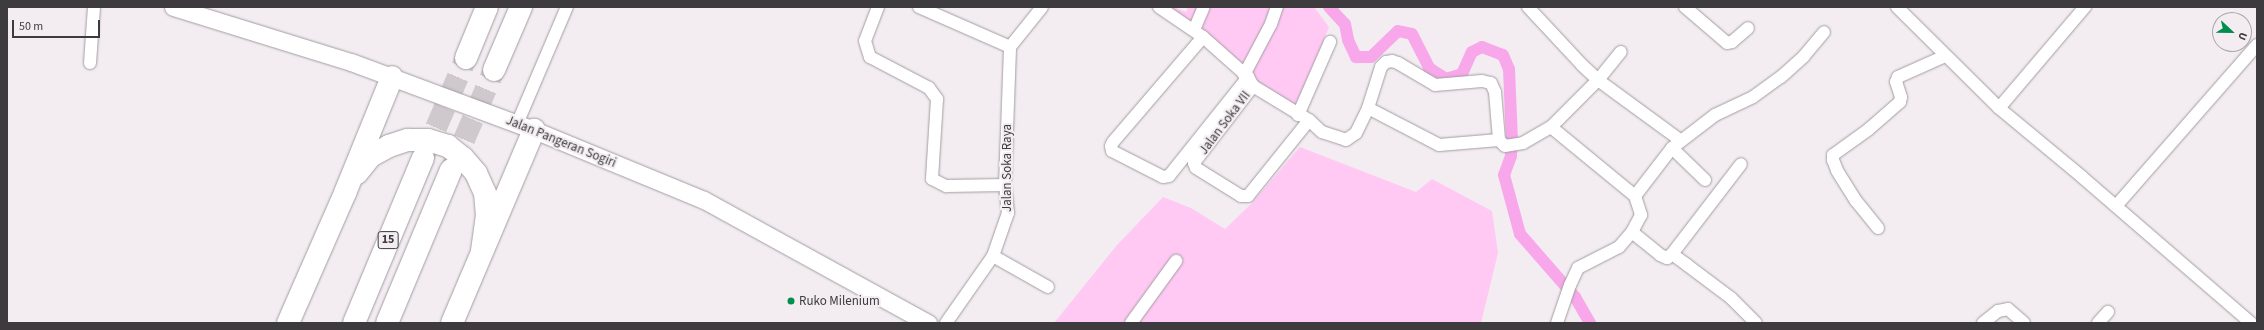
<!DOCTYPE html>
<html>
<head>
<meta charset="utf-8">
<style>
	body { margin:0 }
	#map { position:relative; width:2264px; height:330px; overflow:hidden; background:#f3edf2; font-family:"Source Sans 3",sans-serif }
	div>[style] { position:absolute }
	.green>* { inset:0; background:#ffc9f4 }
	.canal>* { height:12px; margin:-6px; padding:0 6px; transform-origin:6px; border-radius:6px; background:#f8a8ea }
	.highway-tunnel>* { height:22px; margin-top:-11px; transform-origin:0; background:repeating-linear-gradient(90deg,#cfc9ce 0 22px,transparent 0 33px) }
	.roads { filter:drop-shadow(0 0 1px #a29da1) drop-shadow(0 0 1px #a29da1) }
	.street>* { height:12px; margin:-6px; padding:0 6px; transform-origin:6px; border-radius:6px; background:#fff }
	.secondary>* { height:17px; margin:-8.5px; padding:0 8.5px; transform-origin:8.5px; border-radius:8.5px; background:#fff }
	.highway>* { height:22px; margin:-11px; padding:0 11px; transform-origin:11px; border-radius:11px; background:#fff }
	.dots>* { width:11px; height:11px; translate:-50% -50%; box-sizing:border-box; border:2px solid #f3edf2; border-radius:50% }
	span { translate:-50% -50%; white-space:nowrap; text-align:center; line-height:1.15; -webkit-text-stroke:4px #f3edf2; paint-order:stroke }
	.shield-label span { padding:1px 3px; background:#f3edf2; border:1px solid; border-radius:3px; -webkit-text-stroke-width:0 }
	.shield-label { font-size:12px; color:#3d3b3d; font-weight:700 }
	.street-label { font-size:13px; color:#3d3b3d }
	.poi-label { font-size:13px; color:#3d3b3d }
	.left { translate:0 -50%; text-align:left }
	.frame { position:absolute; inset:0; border:8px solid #3d3b3d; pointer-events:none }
	.north { position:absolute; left:2212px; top:12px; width:40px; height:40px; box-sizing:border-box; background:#f3edf2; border:1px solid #aaa6aa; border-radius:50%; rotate:112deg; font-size:11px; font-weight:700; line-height:16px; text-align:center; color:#3d3b3d }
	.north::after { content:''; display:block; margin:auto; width:14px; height:18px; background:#018d4b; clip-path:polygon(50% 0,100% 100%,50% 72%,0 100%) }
	.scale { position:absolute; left:12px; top:20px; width:88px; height:18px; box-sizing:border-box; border:2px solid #3d3b3d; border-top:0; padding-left:5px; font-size:12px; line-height:14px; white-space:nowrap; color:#3d3b3d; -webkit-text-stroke:3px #f3edf2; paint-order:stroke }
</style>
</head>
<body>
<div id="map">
	<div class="green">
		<div style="clip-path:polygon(1164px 7px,1174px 7px,1186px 12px,1188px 7px,1314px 7px,1329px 27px,1299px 103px,1296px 107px,1287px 106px)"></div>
		<div style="clip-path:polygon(1300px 147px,1416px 192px,1432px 179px,1492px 211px,1498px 253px,1481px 323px,1054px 323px,1117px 245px,1163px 197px,1191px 208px,1225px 229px,1250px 205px)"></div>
	</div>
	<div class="canal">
		<div style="left:1329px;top:7px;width:23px;rotate:47deg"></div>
		<div style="left:1345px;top:24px;width:16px;rotate:79deg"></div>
		<div style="left:1348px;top:40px;width:19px;rotate:65deg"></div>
		<div style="left:1356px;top:57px;width:15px"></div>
		<div style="left:1371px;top:57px;width:37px;rotate:-44deg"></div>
		<div style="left:1398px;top:31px;width:14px;rotate:12deg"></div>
		<div style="left:1412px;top:34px;width:38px;rotate:63deg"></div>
		<div style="left:1429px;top:68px;width:20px;rotate:33deg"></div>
		<div style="left:1446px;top:79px;width:17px;rotate:-17deg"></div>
		<div style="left:1462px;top:74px;width:24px;rotate:-66deg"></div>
		<div style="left:1472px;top:52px;width:11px;rotate:-27deg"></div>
		<div style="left:1482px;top:47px;width:22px;rotate:21deg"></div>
		<div style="left:1503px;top:55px;width:15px;rotate:67deg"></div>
		<div style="left:1509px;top:69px;width:71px;rotate:87.6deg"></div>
		<div style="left:1512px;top:140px;width:16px;rotate:94deg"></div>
		<div style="left:1511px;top:156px;width:20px;rotate:110deg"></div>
		<div style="left:1504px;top:175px;width:61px;rotate:74.8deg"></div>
		<div style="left:1520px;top:234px;width:84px;rotate:48.9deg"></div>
		<div style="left:1575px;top:297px;width:30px;rotate:60deg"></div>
	</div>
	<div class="highway-tunnel">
		<div style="left:423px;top:158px;width:109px;rotate:-66.7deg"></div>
		<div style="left:451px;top:170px;width:109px;rotate:-66.7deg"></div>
	</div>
	<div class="roads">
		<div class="street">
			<div style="left:878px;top:7px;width:36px;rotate:111deg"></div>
			<div style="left:865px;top:41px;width:17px;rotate:73deg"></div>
			<div style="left:870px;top:57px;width:67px;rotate:27.7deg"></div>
			<div style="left:929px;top:88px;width:14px;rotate:54deg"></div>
			<div style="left:937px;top:99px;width:80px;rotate:93.6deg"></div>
			<div style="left:932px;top:179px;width:16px;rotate:27deg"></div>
			<div style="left:946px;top:186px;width:59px;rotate:-1deg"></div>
			<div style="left:919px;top:7px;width:99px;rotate:23.7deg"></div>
			<div style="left:1159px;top:7px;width:53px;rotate:34.3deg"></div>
			<div style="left:1203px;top:37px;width:60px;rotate:41.6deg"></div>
			<div style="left:1248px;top:77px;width:10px;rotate:61deg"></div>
			<div style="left:1253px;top:86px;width:66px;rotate:31.3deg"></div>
			<div style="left:1309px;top:120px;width:18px;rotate:43deg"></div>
			<div style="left:1322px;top:132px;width:25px;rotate:18deg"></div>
			<div style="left:1346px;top:140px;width:12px;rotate:-35deg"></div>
			<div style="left:1356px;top:133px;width:28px;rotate:-64deg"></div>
			<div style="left:1368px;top:108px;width:43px;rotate:-72.4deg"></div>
			<div style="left:1381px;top:67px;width:7px;rotate:-45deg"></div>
			<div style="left:1386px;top:62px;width:6px;rotate:-9deg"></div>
			<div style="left:1392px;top:61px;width:6px;rotate:18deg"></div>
			<div style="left:1398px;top:63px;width:43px;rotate:30.7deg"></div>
			<div style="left:1435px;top:85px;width:47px;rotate:-4.9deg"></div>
			<div style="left:1482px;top:81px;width:9px;rotate:13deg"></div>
			<div style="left:1491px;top:83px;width:10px;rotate:66deg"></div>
			<div style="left:1495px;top:92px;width:48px;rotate:85.2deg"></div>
			<div style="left:1499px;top:140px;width:8px;rotate:45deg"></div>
			<div style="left:1505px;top:146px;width:18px;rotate:-9deg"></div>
			<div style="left:1523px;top:143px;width:32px;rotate:-30deg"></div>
			<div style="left:1551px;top:127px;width:66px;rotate:-45deg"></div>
			<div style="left:1598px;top:80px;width:36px;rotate:-51deg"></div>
			<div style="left:1528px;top:7px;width:79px;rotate:47deg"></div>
			<div style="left:1582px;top:65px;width:22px;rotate:43deg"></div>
			<div style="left:1598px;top:80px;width:102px;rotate:36.2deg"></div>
			<div style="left:1685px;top:7px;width:55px;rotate:40.6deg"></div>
			<div style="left:1727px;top:43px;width:5px;rotate:-11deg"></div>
			<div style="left:1732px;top:42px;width:21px;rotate:-41deg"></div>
			<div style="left:1897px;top:7px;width:144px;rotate:44.7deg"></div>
			<div style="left:1999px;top:108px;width:108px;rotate:39.7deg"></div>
			<div style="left:2082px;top:177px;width:223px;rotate:40.8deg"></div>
			<div style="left:1194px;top:30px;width:25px;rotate:-67deg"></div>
			<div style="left:1203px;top:37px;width:138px;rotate:130.6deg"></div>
			<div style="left:1113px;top:142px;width:4px;rotate:117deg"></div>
			<div style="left:1111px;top:146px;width:5px;rotate:79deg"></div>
			<div style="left:1112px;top:151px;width:57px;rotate:27deg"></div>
			<div style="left:1163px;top:177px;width:6px;rotate:-9deg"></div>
			<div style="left:1169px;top:176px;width:127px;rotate:-51.4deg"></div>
			<div style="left:90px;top:63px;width:56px;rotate:-85.9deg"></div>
			<div style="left:1244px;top:75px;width:58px;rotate:-62.1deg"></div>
			<div style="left:1271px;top:24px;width:18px;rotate:-71deg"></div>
			<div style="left:1253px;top:86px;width:97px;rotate:127.5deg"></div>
			<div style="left:1194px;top:163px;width:5px;rotate:68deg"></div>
			<div style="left:1196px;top:168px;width:53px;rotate:31.9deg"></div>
			<div style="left:1241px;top:196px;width:7px"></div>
			<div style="left:1248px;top:196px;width:97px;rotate:-51.2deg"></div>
			<div style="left:1368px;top:108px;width:80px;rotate:27.5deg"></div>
			<div style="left:1439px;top:145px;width:60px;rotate:-4.8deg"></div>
			<div style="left:1999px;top:108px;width:133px;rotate:-49.6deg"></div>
			<div style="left:1298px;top:115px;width:80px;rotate:-66.3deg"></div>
			<div style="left:517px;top:124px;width:127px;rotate:-66.9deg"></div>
			<div style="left:1551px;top:127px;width:109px;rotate:39.4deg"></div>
			<div style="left:1635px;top:196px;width:20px;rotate:72deg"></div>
			<div style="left:1641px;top:215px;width:19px;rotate:118deg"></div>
			<div style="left:1632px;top:232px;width:20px;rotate:131deg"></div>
			<div style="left:1619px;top:247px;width:46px;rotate:152.9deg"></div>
			<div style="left:1578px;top:268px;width:19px;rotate:115deg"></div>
			<div style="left:1570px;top:285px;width:40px;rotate:108.9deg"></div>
			<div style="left:1672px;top:148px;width:54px;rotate:-37.5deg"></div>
			<div style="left:1715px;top:115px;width:42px;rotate:-25.3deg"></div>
			<div style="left:1753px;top:97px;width:34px;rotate:-36deg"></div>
			<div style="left:1781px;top:77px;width:31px;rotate:-42deg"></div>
			<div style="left:1804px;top:56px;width:31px;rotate:-50deg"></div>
			<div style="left:1635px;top:196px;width:61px;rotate:-52.4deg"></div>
			<div style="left:1672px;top:148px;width:46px;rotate:44.1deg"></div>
			<div style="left:2116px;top:206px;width:214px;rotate:-48.8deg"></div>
			<div style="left:1878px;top:228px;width:35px;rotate:-129deg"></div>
			<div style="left:1856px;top:201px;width:36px;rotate:-122deg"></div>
			<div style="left:1837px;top:170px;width:11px;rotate:-112deg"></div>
			<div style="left:1833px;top:160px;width:5px;rotate:-90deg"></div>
			<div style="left:1833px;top:155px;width:44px;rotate:-35.8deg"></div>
			<div style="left:1869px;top:129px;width:41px;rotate:-41.1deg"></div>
			<div style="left:1900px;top:102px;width:5px;rotate:-79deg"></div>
			<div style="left:1901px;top:97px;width:16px;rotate:-108deg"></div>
			<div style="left:1896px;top:82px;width:5px;rotate:-68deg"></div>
			<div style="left:1898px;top:77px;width:51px;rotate:-24.1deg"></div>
			<div style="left:1632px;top:232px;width:36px;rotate:39deg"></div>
			<div style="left:1660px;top:255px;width:8px;rotate:23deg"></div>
			<div style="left:1667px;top:258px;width:6px;rotate:-39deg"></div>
			<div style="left:1672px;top:254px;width:19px;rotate:36deg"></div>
			<div style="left:1687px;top:265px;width:55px;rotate:36.9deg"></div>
			<div style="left:1731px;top:298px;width:35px;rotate:45deg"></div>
			<div style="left:1672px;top:254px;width:113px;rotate:-52.5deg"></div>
			<div style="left:993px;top:256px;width:63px;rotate:29.4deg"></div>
			<div style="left:946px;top:323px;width:82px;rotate:-55deg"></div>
			<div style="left:993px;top:256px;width:46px;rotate:-70.8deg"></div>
			<div style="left:1008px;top:213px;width:28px;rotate:-96deg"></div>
			<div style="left:1005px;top:185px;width:138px;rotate:-87.9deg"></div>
			<div style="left:1010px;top:47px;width:51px;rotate:-51.3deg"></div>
			<div style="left:1131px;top:323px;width:77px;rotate:-54deg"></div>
			<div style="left:1983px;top:323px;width:19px;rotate:-39deg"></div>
			<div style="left:1998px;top:311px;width:10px;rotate:-11deg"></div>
			<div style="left:2008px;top:309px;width:21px;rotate:41deg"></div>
			<div style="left:2098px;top:323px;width:15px;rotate:-48deg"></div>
		</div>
		<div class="secondary">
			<div style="left:173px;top:7px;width:186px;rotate:17.2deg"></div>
			<div style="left:351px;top:62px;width:195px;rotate:20.4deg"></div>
			<div style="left:534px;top:130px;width:184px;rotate:22.4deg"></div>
			<div style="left:704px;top:200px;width:256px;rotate:28.8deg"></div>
		</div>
		<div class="highway">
			<div style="left:466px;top:58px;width:55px;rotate:-67.6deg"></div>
			<div style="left:494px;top:70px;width:69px;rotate:-66.8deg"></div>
			<div style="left:357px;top:173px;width:22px;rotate:-51deg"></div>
			<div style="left:371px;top:156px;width:21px;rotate:-29deg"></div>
			<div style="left:389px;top:146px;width:20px;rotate:-18deg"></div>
			<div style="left:408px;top:140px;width:20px"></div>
			<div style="left:428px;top:140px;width:21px;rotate:17deg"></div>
			<div style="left:448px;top:146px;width:19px;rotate:39deg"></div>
			<div style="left:463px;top:158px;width:20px;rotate:49deg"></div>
			<div style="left:476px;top:173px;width:22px;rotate:66deg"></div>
			<div style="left:485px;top:193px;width:22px;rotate:85deg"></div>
			<div style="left:487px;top:215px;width:35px;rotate:98deg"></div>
			<div style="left:288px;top:323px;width:142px;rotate:-66.3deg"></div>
			<div style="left:345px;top:193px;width:125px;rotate:-67.9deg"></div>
			<div style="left:354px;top:323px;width:179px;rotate:-67.3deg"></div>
			<div style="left:387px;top:323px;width:166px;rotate:-67.3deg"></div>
			<div style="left:452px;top:323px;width:210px;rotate:-67deg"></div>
		</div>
	</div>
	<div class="dots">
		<div style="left:791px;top:301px;background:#018d4b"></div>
	</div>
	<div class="shield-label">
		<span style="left:388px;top:240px">15</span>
	</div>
	<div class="street-label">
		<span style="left:1225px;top:123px;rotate:-53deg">Jalan Soka VII</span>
		<span style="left:561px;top:142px;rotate:22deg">Jalan Pangeran Sogiri</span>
		<span style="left:1007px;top:168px;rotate:-90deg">Jalan Soka Raya</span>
	</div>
	<div class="poi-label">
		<span class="left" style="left:799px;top:301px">Ruko Milenium</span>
	</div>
	<div class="frame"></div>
	<div class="north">U</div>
	<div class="scale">50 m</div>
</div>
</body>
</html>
